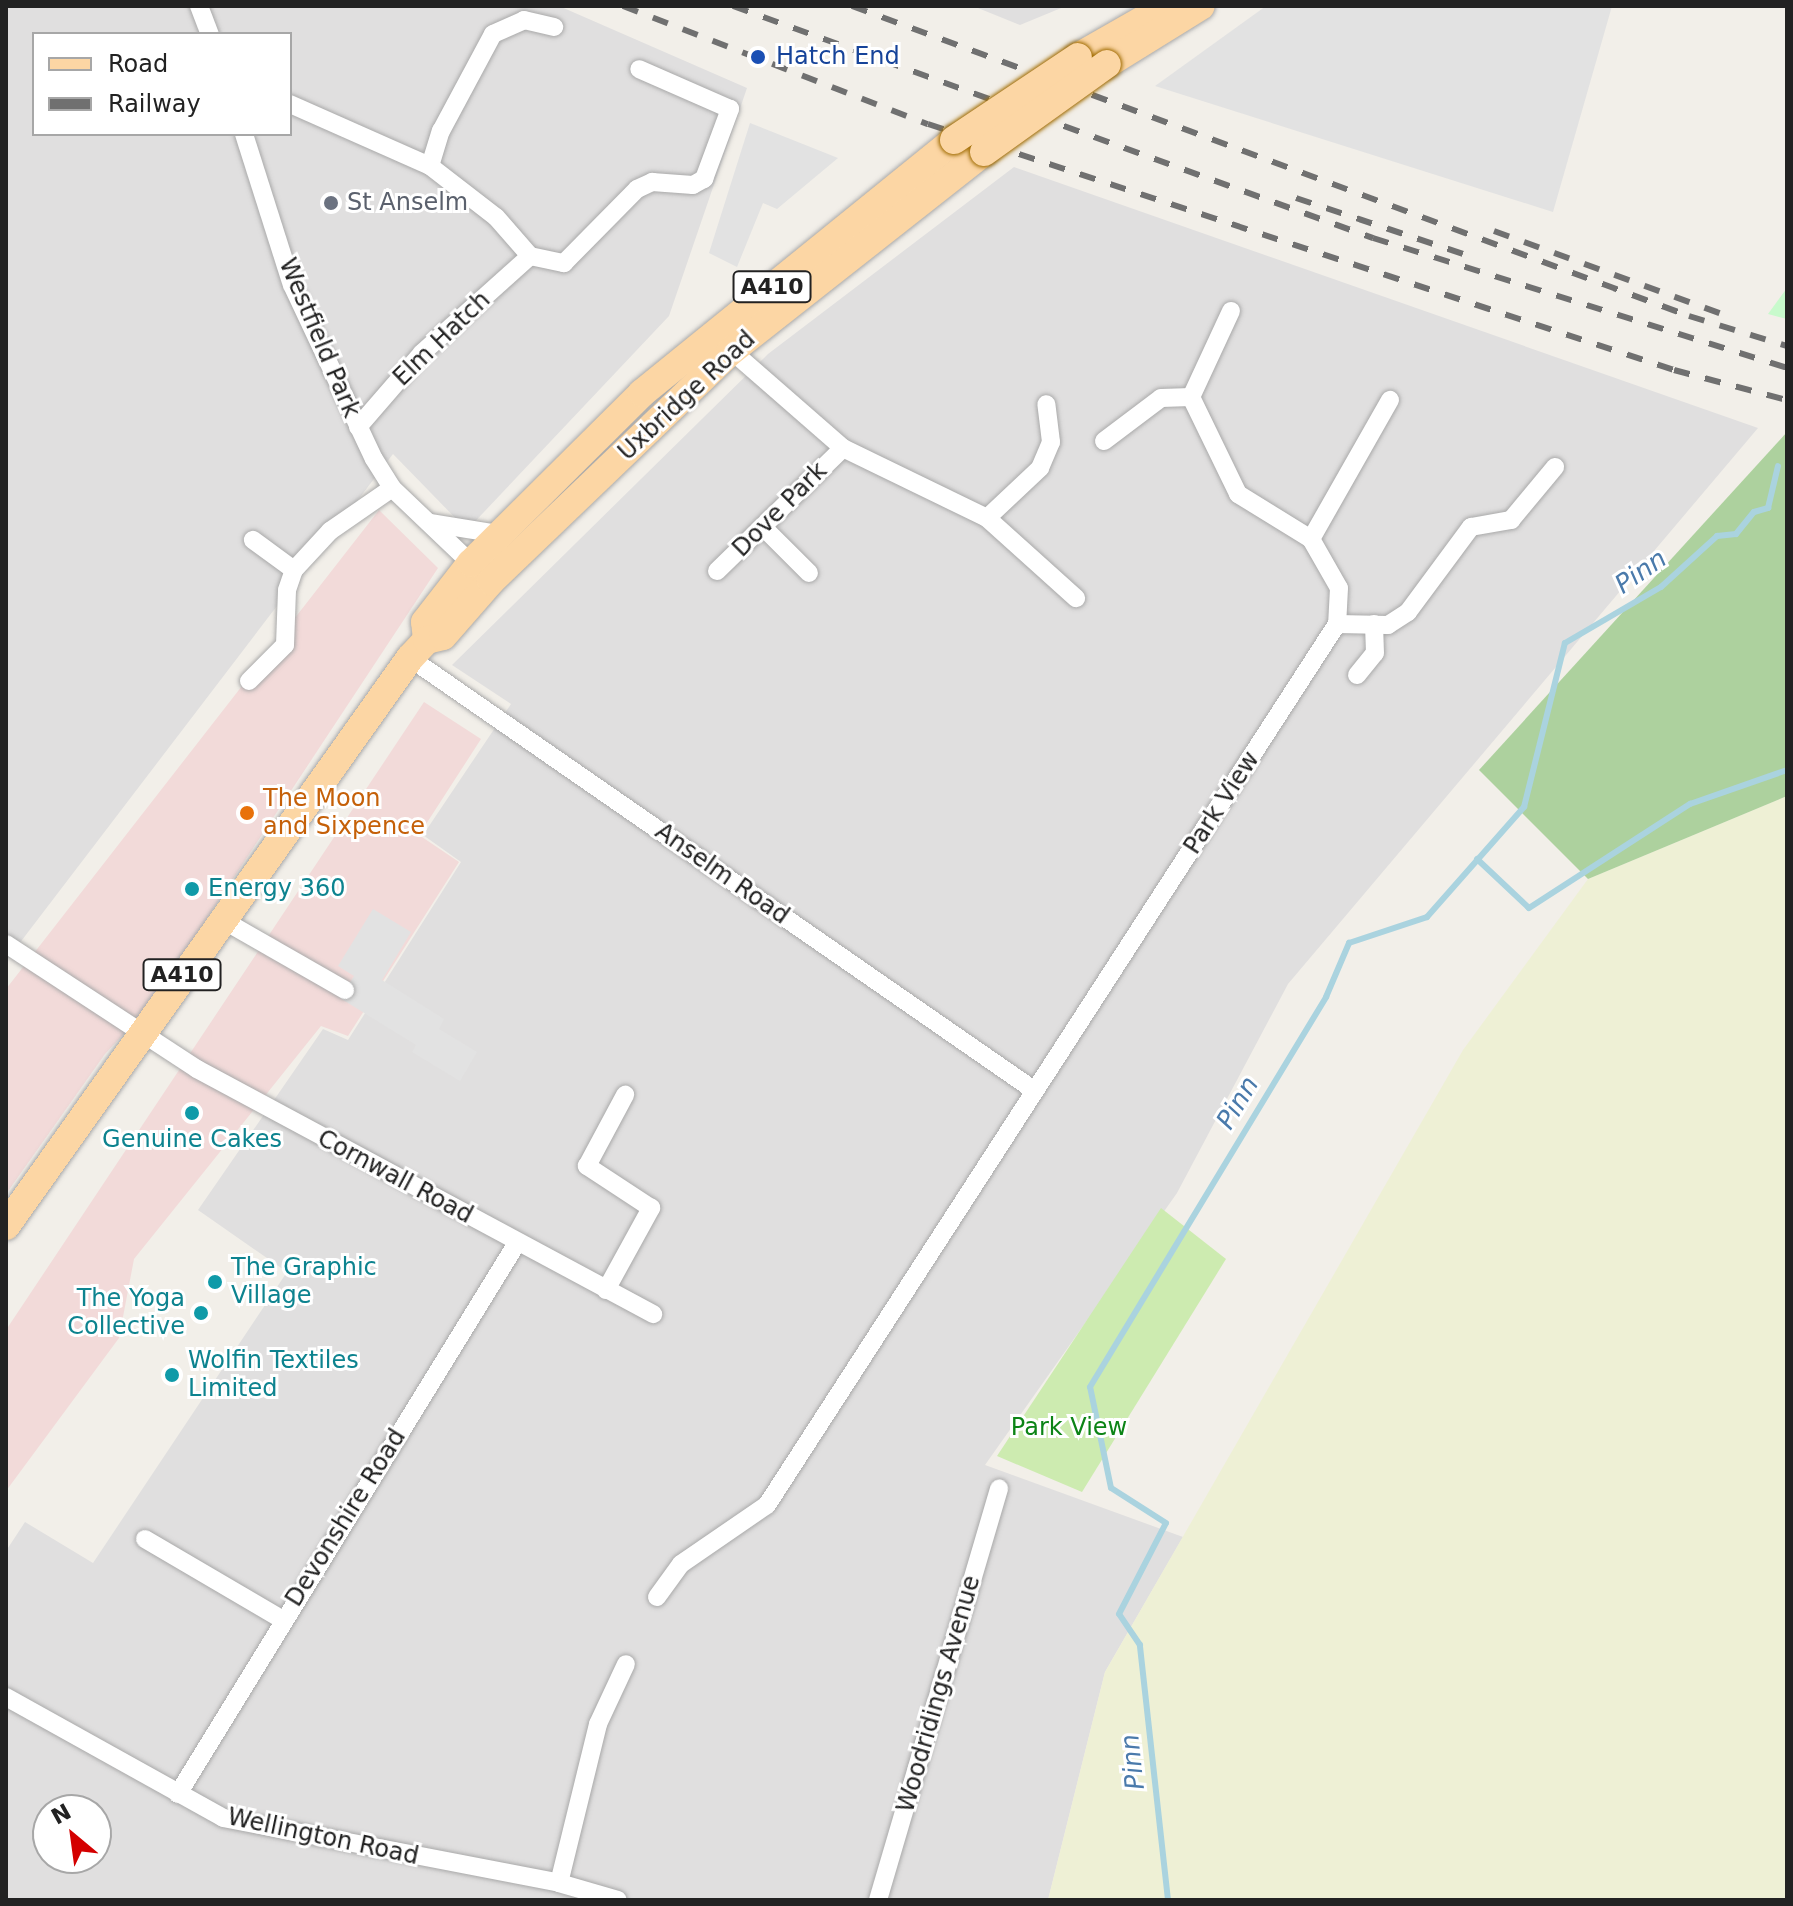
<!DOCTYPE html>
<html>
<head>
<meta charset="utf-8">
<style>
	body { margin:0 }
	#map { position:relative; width:1793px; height:1906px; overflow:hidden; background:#f2efe9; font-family:"DejaVu Sans",sans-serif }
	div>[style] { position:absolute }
	.residential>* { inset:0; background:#e0dfdf }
	.commercial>* { inset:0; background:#f2dad9 }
	.farmland>* { inset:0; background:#eef0d5 }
	.grass>* { inset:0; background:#cdebb0 }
	.forest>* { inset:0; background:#add19e }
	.park>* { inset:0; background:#c8facc }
	.parking>* { inset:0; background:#e2e2e2 }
	.stream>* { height:6px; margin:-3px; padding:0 3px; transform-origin:3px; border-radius:3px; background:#aad3df }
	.roads { filter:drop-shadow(0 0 2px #a9a9a9) drop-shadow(0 0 2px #a9a9a9) }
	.street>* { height:18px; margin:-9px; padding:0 9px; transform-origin:9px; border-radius:9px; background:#fff }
	.primary>* { height:28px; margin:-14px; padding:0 14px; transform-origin:14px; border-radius:14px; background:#fcd6a4 }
	.rail>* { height:6px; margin-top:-3px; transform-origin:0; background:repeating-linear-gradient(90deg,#707070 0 16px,transparent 0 32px) }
	.bridges { filter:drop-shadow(0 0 2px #a06b00) drop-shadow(0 0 2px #a06b00) }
	.primary-bridge>* { height:28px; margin:-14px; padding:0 14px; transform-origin:14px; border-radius:14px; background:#fcd6a4 }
	.dots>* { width:22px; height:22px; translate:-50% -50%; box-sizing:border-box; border:4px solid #fff; border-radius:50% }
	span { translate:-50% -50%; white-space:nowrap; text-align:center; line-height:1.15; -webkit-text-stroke:6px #fff; paint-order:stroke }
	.shield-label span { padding:2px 6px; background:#fff; border:2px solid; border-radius:6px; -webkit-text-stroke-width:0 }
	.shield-label { font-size:22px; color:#222; font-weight:700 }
	.transit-label { font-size:24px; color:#164399 }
	.left { translate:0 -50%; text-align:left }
	.worship-label { font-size:24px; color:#5b616d }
	.street-label { font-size:24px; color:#222 }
	.food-label { font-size:24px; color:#c56008 }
	.culture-label { font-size:24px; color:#0d838f }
	.right { translate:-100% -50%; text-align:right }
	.park-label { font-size:24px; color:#0c8416 }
	.water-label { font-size:26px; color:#4a7aab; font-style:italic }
	.frame { position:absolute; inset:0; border:8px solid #222; pointer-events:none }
	.legend { position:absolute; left:32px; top:32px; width:260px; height:104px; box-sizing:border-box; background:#fff; border:2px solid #a7a7a7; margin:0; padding:10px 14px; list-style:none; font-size:24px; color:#222 }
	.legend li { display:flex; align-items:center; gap:16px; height:40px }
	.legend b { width:40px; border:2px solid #a7a7a7 }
	.north { position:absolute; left:32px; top:1794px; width:80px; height:80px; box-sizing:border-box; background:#fff; border:2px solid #a7a7a7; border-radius:50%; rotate:331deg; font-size:22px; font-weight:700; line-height:32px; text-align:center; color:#222 }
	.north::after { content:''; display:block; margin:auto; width:28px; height:36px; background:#d40000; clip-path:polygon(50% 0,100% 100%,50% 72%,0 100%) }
</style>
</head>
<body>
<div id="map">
	<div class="residential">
		<div style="clip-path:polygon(evenodd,6px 6px,559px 6px,747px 88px,669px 316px,467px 530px,393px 454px,6px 961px,6px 6px,34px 34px,290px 34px,290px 134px,34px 134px,34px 34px)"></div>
		<div style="clip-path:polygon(973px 6px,1066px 6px,1020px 25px)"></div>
		<div style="clip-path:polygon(evenodd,1014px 167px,1758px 428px,1288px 984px,1177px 1193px,985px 1465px,1183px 1537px,1105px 1672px,1048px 1900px,6px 1900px,6px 1551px,25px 1522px,93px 1563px,287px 1272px,198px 1210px,323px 1029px,348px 1040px,461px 862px,423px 835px,511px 704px,452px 665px,768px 354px,1014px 167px,48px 1810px,96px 1810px,96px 1858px,48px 1858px,48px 1810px)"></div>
	</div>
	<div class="commercial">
		<div style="clip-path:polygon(379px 510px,438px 568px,147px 1009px,105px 1054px,6px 1194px,6px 989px)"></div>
		<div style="clip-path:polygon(424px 702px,481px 739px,419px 835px,459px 862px,348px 1036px,321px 1026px,134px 1259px,119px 1338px,6px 1491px,6px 1330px)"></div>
	</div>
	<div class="farmland">
		<div style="clip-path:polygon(1787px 796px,1787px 1900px,1048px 1900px,1105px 1672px,1463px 1050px,1588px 879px)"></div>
	</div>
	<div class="grass">
		<div style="clip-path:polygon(1161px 1208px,1226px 1259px,1082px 1492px,997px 1456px)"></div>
	</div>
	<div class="forest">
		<div style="clip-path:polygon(1787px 432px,1787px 796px,1588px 879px,1479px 770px)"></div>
	</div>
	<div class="park">
		<div style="clip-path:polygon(1787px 288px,1787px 319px,1768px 314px)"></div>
	</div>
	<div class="parking">
		<div style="clip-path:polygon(1266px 6px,1612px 6px,1553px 212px,1155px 86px)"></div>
		<div style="clip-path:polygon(750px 123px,838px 158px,777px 209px,763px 203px,737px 267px,709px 253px)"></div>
		<div style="clip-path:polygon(373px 909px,411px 932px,382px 980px,444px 1019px,439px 1029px,477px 1052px,460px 1081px,412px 1052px,416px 1045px,340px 998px,354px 976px,338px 966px)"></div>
	</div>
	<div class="stream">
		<div style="left:1477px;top:859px;width:71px;rotate:43.3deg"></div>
		<div style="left:1529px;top:908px;width:192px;rotate:-32.9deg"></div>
		<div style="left:1690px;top:804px;width:103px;rotate:-19.3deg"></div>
		<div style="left:1168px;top:1900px;width:257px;rotate:-96.3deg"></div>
		<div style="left:1140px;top:1645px;width:37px;rotate:-124deg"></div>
		<div style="left:1119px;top:1614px;width:102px;rotate:-62.7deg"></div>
		<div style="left:1166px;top:1523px;width:65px;rotate:-147.5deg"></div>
		<div style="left:1111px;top:1488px;width:103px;rotate:-101.7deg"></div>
		<div style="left:1090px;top:1387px;width:456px;rotate:-58.8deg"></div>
		<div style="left:1326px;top:997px;width:59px;rotate:-66.9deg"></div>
		<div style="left:1349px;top:943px;width:82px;rotate:-18.4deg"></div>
		<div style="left:1427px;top:917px;width:147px;rotate:-48.6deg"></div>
		<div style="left:1524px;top:807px;width:169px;rotate:-76deg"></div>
		<div style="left:1565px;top:643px;width:111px;rotate:-30.3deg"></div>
		<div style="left:1661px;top:587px;width:76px;rotate:-42.3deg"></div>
		<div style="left:1717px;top:536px;width:19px;rotate:-6deg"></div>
		<div style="left:1736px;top:534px;width:28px;rotate:-51deg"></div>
		<div style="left:1754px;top:512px;width:15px;rotate:-16deg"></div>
		<div style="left:1768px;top:508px;width:43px;rotate:-76.6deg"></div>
	</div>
	<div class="roads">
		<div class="street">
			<div style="left:199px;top:6px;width:30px;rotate:69deg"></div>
			<div style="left:290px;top:104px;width:153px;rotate:23.9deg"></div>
			<div style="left:430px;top:166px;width:83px;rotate:37.7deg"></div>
			<div style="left:496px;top:217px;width:52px;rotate:48.9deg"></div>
			<div style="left:244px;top:134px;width:158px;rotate:72.4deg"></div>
			<div style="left:292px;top:285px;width:192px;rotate:64.8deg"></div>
			<div style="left:374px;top:459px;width:34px;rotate:58deg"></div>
			<div style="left:392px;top:488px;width:117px;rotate:43.6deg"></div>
			<div style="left:430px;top:166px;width:37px;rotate:-73deg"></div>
			<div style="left:441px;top:131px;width:110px;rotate:-61.8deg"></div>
			<div style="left:493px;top:34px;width:34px;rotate:-24deg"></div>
			<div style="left:524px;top:20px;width:31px;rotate:13deg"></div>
			<div style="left:530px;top:256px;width:35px;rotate:12deg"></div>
			<div style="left:564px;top:263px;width:104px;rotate:-45.4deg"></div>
			<div style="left:637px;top:189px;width:17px;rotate:-25deg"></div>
			<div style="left:652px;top:182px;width:41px;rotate:4.2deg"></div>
			<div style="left:693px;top:185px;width:13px;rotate:-29deg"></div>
			<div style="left:704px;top:179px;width:75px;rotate:-69.6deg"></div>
			<div style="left:730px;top:109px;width:99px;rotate:-156.3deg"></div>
			<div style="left:1231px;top:311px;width:95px;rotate:114.9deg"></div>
			<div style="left:1191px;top:397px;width:108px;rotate:64.1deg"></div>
			<div style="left:1238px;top:494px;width:86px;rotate:31.7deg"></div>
			<div style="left:1311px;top:539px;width:56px;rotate:60.3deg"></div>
			<div style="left:1339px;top:588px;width:36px;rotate:93deg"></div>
			<div style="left:726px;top:346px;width:155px;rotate:41.1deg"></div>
			<div style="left:843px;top:448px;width:160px;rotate:25.9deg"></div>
			<div style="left:987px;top:518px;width:120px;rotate:42deg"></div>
			<div style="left:358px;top:427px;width:98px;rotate:-49.1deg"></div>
			<div style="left:422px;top:353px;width:145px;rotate:-41.9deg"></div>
			<div style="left:1104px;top:441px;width:71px;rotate:-37deg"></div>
			<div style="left:1161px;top:398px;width:30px;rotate:-2deg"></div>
			<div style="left:987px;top:518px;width:73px;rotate:-43.3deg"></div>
			<div style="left:1040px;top:468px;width:28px;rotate:-67deg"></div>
			<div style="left:1051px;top:442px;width:38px;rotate:-97deg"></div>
			<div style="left:430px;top:523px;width:70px;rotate:9.1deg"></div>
			<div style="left:763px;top:527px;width:65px;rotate:45deg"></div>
			<div style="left:1311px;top:539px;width:160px;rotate:-60.4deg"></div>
			<div style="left:294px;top:570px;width:53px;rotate:-47.3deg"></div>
			<div style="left:330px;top:531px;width:75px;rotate:-34.7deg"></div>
			<div style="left:717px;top:571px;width:176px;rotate:-44.3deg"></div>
			<div style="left:1337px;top:624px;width:51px;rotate:1.1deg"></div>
			<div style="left:1388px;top:625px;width:24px;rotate:-33deg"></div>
			<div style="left:1408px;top:612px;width:106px;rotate:-53.5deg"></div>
			<div style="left:1471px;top:527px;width:41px;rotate:-9.9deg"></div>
			<div style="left:1511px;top:520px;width:69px;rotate:-50.3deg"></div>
			<div style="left:410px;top:658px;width:760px;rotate:34.71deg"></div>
			<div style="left:1357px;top:675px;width:28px;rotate:-51deg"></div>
			<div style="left:1375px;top:653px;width:29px;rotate:-92deg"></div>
			<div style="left:249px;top:681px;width:51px;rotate:-45deg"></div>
			<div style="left:285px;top:645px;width:55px;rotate:-87.9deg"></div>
			<div style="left:287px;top:590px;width:21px;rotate:-71deg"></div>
			<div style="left:294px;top:570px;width:51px;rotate:-143.8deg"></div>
			<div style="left:221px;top:919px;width:143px;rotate:29.8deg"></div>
			<div style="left:6px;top:944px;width:228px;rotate:33.2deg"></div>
			<div style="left:197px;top:1069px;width:518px;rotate:28.25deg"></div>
			<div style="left:606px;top:1290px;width:94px;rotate:-61.2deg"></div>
			<div style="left:651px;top:1208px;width:77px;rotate:-146.7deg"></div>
			<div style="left:587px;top:1166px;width:81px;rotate:-61.8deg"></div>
			<div style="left:145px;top:1539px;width:160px;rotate:30.4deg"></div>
			<div style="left:657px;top:1597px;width:41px;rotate:-54deg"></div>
			<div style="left:681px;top:1564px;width:104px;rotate:-34.5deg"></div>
			<div style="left:767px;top:1505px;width:1049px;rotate:-57.1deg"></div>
			<div style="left:6px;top:1697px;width:248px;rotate:29.1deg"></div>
			<div style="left:223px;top:1818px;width:342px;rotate:10.9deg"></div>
			<div style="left:559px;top:1883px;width:61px;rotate:16.1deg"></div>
			<div style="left:178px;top:1794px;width:647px;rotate:-58.4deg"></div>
			<div style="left:559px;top:1883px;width:164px;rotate:-76.2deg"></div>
			<div style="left:598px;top:1724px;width:66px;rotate:-65deg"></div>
			<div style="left:878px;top:1900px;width:429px;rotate:-73.6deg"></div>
		</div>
		<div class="primary">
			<div style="left:1078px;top:57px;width:103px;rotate:-29.8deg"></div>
			<div style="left:1107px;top:64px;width:110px;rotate:-31.7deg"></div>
			<div style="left:427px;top:640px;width:18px;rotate:-96deg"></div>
			<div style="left:425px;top:622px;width:75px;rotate:-52.1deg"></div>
			<div style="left:471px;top:563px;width:241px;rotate:-44.8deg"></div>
			<div style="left:642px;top:393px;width:402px;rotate:-39deg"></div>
			<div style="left:6px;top:1226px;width:697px;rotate:-54.58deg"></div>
			<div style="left:410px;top:658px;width:25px;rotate:-47deg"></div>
			<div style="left:427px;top:640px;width:16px;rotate:-14deg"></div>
			<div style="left:443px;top:636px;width:73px;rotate:-48.9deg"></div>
			<div style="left:491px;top:581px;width:332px;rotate:-43.8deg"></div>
			<div style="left:731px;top:351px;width:322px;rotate:-38.2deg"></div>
		</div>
	</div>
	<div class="rail">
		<div style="left:623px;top:6px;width:327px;rotate:21.2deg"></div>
		<div style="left:928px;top:124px;width:786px;rotate:18.25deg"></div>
		<div style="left:1674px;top:370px;width:117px;rotate:14.9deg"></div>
		<div style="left:733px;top:6px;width:681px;rotate:19.93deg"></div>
		<div style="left:1373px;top:238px;width:434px;rotate:17.4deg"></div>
		<div style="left:852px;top:6px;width:893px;rotate:20.32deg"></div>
		<div style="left:1689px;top:316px;width:102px;rotate:17deg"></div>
		<div style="left:1296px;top:198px;width:176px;rotate:18.5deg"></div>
		<div style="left:1494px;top:231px;width:248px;rotate:20deg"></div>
	</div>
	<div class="bridges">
		<div class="primary-bridge">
			<div style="left:954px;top:140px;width:149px;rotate:-33.8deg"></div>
			<div style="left:984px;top:152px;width:151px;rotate:-35.6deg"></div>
		</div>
	</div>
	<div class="dots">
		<div style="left:758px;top:57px;background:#1a4fb4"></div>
		<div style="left:331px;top:203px;background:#6b7280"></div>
		<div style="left:247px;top:813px;background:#e8710a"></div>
		<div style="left:192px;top:889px;background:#0f9aa8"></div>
		<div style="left:192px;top:1113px;background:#0f9aa8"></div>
		<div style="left:215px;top:1282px;background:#0f9aa8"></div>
		<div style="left:201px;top:1313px;background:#0f9aa8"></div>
		<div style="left:172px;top:1375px;background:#0f9aa8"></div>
	</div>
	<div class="shield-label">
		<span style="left:772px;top:287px">A410</span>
		<span style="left:182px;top:975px">A410</span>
	</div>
	<div class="transit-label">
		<span class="left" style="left:776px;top:57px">Hatch End</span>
	</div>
	<div class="worship-label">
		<span class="left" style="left:347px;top:203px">St Anselm</span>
	</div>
	<div class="street-label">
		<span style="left:319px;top:338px;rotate:67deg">Westfield Park</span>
		<span style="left:442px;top:339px;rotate:-44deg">Elm Hatch</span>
		<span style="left:687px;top:396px;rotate:-43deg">Uxbridge Road</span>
		<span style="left:780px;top:510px;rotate:-45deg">Dove Park</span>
		<span style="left:1222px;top:803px;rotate:-57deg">Park View</span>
		<span style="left:722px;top:874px;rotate:35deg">Anselm Road</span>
		<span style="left:395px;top:1177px;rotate:28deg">Cornwall Road</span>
		<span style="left:346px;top:1518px;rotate:-58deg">Devonshire Road</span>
		<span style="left:939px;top:1694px;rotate:-74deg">Woodridings Avenue</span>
		<span style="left:323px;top:1837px;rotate:12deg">Wellington Road</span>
	</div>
	<div class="food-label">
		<span class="left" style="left:263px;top:813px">The Moon<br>and Sixpence</span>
	</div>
	<div class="culture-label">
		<span class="left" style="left:208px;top:889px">Energy 360</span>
		<span style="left:192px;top:1140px">Genuine Cakes</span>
		<span class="left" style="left:231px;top:1282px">The Graphic<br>Village</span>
		<span class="right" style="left:185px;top:1313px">The Yoga<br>Collective</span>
		<span class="left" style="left:188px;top:1375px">Wolfin Textiles<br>Limited</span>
	</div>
	<div class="park-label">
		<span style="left:1069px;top:1428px">Park View</span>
	</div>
	<div class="water-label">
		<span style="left:1641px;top:572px;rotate:-35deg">Pinn</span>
		<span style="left:1238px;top:1103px;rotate:-59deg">Pinn</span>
		<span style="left:1133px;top:1762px;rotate:-96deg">Pinn</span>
	</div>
	<div class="frame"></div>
	<ul class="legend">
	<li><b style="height:10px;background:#fcd6a4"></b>Road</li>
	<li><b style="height:10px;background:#707070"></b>Railway</li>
	</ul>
	<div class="north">N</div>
</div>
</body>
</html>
